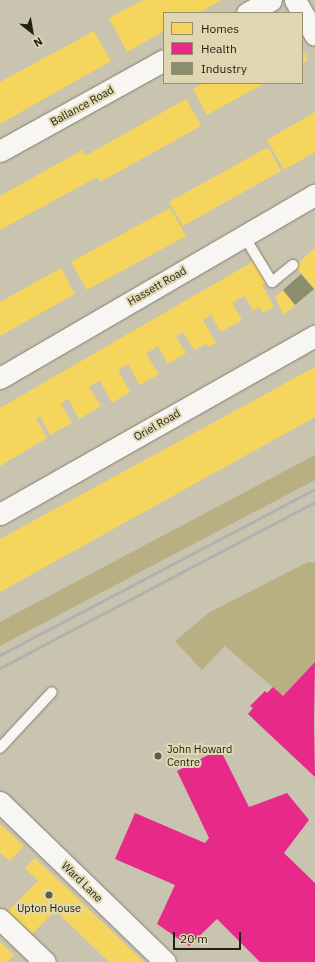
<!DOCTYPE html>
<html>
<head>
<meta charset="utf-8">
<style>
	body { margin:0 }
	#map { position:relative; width:315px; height:962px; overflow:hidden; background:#c8c4b0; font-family:"IBM Plex Sans",sans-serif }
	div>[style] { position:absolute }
	.green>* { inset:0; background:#b8af83 }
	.homes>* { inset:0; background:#f6d55c }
	.health>* { inset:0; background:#e7298a }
	.industry>* { inset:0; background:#8c8c6e }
	.roads { filter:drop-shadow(0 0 1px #827f6f) drop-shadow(0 0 1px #827f6f) }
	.lane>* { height:10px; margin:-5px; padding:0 5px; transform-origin:5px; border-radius:5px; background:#f7f6f3 }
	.street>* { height:21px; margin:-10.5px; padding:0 10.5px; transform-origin:10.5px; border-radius:10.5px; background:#f7f6f3 }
	.rail>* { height:3px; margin:-1.5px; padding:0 1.5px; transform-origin:1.5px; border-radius:1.5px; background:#b3b1ad }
	.dots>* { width:11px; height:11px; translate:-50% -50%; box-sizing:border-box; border:2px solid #dfd7b2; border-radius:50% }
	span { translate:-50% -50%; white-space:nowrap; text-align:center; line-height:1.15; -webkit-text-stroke:4px #dfd7b2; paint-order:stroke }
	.street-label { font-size:11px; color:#252214 }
	.poi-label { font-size:11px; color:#252214 }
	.left { translate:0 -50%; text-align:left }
	.legend { position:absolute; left:163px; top:12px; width:140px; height:72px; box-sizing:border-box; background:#dfd7b2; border:1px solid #958f73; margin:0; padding:5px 7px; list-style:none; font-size:12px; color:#252214 }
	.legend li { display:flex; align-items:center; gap:8px; height:20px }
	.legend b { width:20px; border:1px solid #958f73 }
	.north { position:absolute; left:12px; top:12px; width:40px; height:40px; -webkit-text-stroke:3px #dfd7b2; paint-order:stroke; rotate:149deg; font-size:11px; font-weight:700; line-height:16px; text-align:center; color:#252214 }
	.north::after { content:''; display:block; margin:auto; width:14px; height:18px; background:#252214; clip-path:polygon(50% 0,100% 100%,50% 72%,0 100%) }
	.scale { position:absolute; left:173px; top:932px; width:68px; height:18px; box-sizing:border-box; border:2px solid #252214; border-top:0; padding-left:5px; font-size:12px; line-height:14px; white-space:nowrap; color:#252214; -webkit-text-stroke:3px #dfd7b2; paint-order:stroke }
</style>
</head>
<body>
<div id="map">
	<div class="green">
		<div style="clip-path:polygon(315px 455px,315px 480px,0 646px,0 622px)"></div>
		<div style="clip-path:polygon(308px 562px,315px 563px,315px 662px,283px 696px,225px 646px,202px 670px,175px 641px,210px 612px)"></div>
	</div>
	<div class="homes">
		<div style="clip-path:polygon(143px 0,222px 0,198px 13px,164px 13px,164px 31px,127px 52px,109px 18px)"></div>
		<div style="clip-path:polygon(94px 31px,111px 61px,0 124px,0 82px)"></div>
		<div style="clip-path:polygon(302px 49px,308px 60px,302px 63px)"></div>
		<div style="clip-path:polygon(204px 83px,265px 83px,207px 115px,193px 89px)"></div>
		<div style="clip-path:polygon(186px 99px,201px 126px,100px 182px,97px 177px,0 230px,0 196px,82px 150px,85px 156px)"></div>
		<div style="clip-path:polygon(315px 112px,315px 152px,284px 170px,267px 140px)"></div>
		<div style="clip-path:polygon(268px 147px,281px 171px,183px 226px,169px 202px)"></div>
		<div style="clip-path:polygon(170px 208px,186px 236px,87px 290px,71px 262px)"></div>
		<div style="clip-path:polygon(315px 248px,315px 290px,295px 266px)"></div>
		<div style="clip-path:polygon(254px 261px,266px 283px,262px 285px,274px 307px,263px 313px,259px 307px,253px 311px,245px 296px,238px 299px,232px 303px,242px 320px,233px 325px,221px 332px,211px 315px,203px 320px,216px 343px,208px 347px,206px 344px,194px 350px,183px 332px,176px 336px,186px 353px,168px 364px,158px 346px,146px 354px,159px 374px,140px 385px,128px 364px,118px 370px,130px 392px,112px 403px,100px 381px,95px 383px,89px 387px,101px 406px,79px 419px,68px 399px,65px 401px,61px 404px,72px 423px,50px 435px,40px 416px,36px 418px,47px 438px,0 466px,0 408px)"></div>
		<div style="clip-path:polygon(61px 268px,75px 294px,0 336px,0 302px)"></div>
		<div style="clip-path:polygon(283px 290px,295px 305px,284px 315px,275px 298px)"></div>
		<div style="clip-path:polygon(315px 367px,315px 417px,0 592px,0 539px)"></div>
		<div style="clip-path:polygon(0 824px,24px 846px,10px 861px,0 853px)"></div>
		<div style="clip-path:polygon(35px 858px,144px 962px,109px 962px,55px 910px,32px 934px,8px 911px,38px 881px,25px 868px)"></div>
		<div style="clip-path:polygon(0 942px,14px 955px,7px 962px,0 962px)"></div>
	</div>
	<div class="health">
		<div style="clip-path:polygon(315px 662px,314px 722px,315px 777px,248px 714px,253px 708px,250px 706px,265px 691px,267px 693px,273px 687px,283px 696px)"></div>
		<div style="clip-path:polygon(220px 749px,249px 807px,287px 793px,309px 820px,284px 853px,315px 883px,315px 962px,260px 962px,217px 919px,189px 946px,157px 924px,175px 885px,115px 859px,135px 813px,205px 843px,209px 838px,177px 771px)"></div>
	</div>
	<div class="industry">
		<div style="clip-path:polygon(301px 274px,314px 289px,295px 305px,283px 290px)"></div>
	</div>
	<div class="roads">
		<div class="lane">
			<div style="left:244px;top:236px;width:54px;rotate:58.7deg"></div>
			<div style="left:272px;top:282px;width:27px;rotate:-39deg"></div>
			<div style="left:0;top:748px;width:76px;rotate:-47.1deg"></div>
		</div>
		<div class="street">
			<div style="left:295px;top:0;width:40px;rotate:60.3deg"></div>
			<div style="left:247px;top:13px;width:27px;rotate:-28deg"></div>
			<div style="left:0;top:151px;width:188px;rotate:-29deg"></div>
			<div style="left:0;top:378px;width:364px;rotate:-30.2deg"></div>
			<div style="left:0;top:514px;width:362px;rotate:-29.5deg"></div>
			<div style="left:0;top:802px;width:230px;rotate:44.1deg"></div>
			<div style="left:0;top:919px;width:62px;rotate:43.7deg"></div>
		</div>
	</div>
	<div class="rail">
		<div style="left:0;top:655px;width:356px;rotate:-27.8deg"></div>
		<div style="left:0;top:668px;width:356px;rotate:-27.8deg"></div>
	</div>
	<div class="dots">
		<div style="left:158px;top:756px;background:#5e5b4b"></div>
		<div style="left:49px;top:895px;background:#5e5b4b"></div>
	</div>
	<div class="street-label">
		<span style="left:82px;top:106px;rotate:-29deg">Ballance Road</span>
		<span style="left:157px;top:286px;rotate:-30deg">Hassett Road</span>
		<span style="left:157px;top:425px;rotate:-30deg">Oriel Road</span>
		<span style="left:82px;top:882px;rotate:44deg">Ward Lane</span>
	</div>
	<div class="poi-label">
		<span class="left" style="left:167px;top:756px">John Howard<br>Centre</span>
		<span style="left:49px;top:908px">Upton House</span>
	</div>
	<ul class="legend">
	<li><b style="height:11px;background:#f6d55c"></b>Homes</li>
	<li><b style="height:11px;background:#e7298a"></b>Health</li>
	<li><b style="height:11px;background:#8c8c6e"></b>Industry</li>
	</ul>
	<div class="north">N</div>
	<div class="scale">20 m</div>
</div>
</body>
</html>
